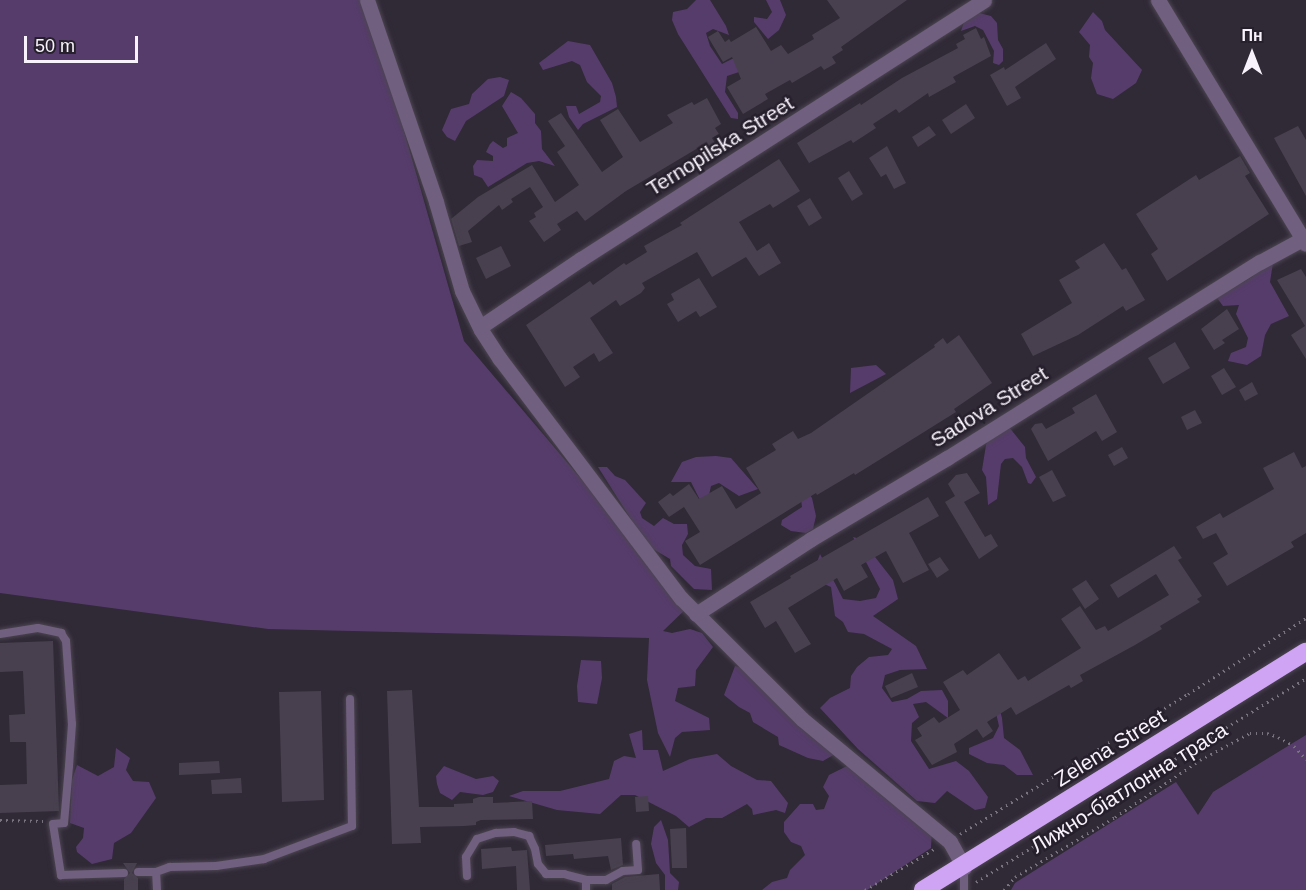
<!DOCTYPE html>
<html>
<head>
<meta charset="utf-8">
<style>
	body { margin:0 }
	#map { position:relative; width:1306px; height:890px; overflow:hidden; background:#302936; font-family:Helvetica,sans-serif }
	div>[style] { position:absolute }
	.green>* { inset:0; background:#563c6b }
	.building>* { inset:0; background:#48404e }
	.path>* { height:3px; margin-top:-1.5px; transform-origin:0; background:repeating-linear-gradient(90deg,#79737f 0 1.5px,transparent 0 6px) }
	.roads { filter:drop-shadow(0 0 2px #4c4552) drop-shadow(0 0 2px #4c4552) }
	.lane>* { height:8px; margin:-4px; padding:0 4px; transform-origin:4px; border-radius:4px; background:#715f7f }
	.street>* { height:15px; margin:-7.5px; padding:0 7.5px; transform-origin:7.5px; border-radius:7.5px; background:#715f7f }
	.highway>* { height:18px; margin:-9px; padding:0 9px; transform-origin:9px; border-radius:9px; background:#d0a4f4 }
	span { translate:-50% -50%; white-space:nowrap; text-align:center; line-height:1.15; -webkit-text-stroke:5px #261f2c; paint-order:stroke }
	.street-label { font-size:21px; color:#f7f2fb }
	.north { position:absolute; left:1222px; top:24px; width:60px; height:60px; -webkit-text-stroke:4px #261f2c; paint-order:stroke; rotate:0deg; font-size:16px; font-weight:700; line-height:24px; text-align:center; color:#f7f2fb }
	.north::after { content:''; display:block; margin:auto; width:21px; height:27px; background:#f7f2fb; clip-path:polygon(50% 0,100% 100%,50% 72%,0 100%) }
	.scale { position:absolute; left:24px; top:36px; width:114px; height:27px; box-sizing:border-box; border:3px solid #f7f2fb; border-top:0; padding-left:8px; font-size:18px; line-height:21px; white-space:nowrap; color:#f7f2fb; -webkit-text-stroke:4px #261f2c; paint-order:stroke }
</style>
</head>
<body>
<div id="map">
	<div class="green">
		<div style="clip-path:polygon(0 0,361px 0,382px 54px,464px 341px,689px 606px,663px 631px,672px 633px,690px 629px,702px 633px,713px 647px,696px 670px,695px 686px,678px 688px,675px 701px,709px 718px,710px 730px,682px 732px,675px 738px,670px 757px,658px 733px,647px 680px,649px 638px,268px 629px,0 593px)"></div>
		<div style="clip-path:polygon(696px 0,710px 0,726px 26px,729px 35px,713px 29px,706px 33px,710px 46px,722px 64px,732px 59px,744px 59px,742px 71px,727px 76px,725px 92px,738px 113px,738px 119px,731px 118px,678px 34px,672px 20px,673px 12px,687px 9px)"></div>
		<div style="clip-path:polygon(766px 0,780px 0,786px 15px,779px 30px,768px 39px,754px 22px,754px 17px,767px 19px,772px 12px)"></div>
		<div style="clip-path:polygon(1093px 12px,1102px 21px,1105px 30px,1142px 70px,1136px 83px,1113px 99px,1097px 94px,1091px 78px,1093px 63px,1089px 57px,1090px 45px,1079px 32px)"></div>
		<div style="clip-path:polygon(979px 13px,991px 16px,997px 23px,998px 40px,1003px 49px,1003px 61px,999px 65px,993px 63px,994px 51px,983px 30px,975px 26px,961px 31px,966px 16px)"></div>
		<div style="clip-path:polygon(568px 41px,590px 45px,612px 83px,616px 97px,617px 107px,583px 124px,578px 130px,569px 117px,566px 106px,576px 106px,579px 114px,600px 102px,601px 96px,587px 82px,580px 65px,572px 61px,543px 70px,539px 63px)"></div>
		<div style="clip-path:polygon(500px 77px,509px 80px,504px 96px,466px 121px,455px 141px,447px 137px,442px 130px,451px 109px,469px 104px,472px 94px,488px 79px)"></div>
		<div style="clip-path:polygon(511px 92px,521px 98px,535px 114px,535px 123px,541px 131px,542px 149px,555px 166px,539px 161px,527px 163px,488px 187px,482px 178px,474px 175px,473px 166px,477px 160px,493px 161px,493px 156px,486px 152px,490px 144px,493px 141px,503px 148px,507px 146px,507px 138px,518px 133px,502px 106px)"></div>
		<div style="clip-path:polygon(1268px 263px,1273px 263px,1270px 282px,1289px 316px,1271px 324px,1265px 335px,1261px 356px,1247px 365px,1228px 361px,1231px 353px,1246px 347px,1248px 338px,1236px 314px,1239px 305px,1223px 306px,1217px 298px,1252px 277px)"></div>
		<div style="clip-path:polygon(876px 365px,886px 374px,850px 393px,851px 368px)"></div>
		<div style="clip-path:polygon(1009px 427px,1025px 447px,1026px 458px,1036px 477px,1031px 484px,1028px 483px,1022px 467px,1013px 458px,1005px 459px,1001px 464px,997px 499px,988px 505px,986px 477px,982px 470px,986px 445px,988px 439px)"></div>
		<div style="clip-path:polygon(716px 456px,731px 458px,758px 489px,739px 496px,719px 483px,711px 486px,709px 495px,701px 502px,691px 482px,671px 482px,682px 462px,696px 457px)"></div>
		<div style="clip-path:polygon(598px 467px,607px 467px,615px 476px,625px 480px,646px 503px,640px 512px,642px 518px,654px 526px,663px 518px,674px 524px,687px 524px,688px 534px,682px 545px,683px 555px,695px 566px,711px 569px,712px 590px,694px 589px,671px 566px,670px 559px,648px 546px)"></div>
		<div style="clip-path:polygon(807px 491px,812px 498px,816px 516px,813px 529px,806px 533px,791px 531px,781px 525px,782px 520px,802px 507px,801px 499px)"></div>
		<div style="clip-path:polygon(853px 537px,861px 539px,893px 580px,898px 599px,873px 616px,916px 646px,927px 669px,900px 670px,885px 675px,882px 688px,892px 702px,907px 699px,921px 691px,942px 690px,948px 701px,948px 718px,926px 702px,913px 704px,919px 717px,912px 723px,911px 741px,929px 769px,956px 761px,969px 771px,988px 797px,985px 808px,975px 810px,947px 791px,935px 803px,917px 801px,858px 749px,820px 708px,830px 698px,850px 688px,851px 676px,857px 667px,869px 657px,888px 655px,892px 649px,864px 634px,848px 632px,843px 622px,835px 616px,831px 587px,822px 583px,816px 565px,820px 554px,843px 599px,860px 601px,876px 598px,880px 589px)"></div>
		<div style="clip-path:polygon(581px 660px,601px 661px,602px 678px,597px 704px,578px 702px,577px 686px)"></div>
		<div style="clip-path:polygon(735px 666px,746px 669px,835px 754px,823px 761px,808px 758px,779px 745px,778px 737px,753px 722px,750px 713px,739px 707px,724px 695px)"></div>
		<div style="clip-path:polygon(996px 697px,1002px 718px,1004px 738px,1020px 750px,1033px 775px,1017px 775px,1004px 765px,987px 763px,969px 754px,969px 748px,993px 738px,999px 726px,995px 709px)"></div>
		<div style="clip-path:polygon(642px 730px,643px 750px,658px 750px,663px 771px,690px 759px,717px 754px,731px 766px,757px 780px,771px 781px,788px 803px,785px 813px,776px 810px,753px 815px,752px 809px,747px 804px,722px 818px,706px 818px,689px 827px,676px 816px,635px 795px,621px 795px,600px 814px,557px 810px,509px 796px,523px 791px,560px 791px,609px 779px,614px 761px,624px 756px,636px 758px,629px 734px)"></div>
		<div style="clip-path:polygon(1306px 735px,1306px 890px,1011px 890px,1015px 883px,1176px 782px,1198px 815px,1213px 792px)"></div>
		<div style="clip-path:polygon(116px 748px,130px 758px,126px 770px,133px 781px,149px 782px,156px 798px,131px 833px,114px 843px,112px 859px,92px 864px,77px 852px,76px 847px,83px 838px,84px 828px,70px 823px,72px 780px,77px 765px,98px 776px,114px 767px)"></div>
		<div style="clip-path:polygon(851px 764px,932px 829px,931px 848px,867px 890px,762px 890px,772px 882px,787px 878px,790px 870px,805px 855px,801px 846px,791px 842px,784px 832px,784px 822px,800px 804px,813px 804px,816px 810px,824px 809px,829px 796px,823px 787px,829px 775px)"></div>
		<div style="clip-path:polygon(444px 766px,476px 779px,493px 776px,499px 781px,493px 792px,483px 795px,460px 792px,452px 800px,440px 793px,437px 784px,436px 776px)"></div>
		<div style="clip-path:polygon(661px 820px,668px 840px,670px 873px,679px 882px,678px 890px,665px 890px,665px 875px,656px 863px,651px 844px,654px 827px)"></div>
	</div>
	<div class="building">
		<div style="clip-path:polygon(827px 0,907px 0,841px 47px,843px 50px,832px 57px,836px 63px,824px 70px,821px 66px,792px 83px,790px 80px,765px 94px,768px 99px,743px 114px,727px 87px,741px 79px,732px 57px,723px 62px,708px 37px,718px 31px,725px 42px,729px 39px,731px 42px,756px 27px,771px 51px,781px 45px,788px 54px,814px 39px,812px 35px,840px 18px)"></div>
		<div style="clip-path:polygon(976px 28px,981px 39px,984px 37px,991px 56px,953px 77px,956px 82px,929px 97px,928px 93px,899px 113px,896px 109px,873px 124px,876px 128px,853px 143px,851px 140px,809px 163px,797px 143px,860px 103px,861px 105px,902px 78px,958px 48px,956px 44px,965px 39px,963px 35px)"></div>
		<div style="clip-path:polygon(1046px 43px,1056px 59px,1015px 87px,1021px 98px,1007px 106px,990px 75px,1004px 67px,1005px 70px)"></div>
		<div style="clip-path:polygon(707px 98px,721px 124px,715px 128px,719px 134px,712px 138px,721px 153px,711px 159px,703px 145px,626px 191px,585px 221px,577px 211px,557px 224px,561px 230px,544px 242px,529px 221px,536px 217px,534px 213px,543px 207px,530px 187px,511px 199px,513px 202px,502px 210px,499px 205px,468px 231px,472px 242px,459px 246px,451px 219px,478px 197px,532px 165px,555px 202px,579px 185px,557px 152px,565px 146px,548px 121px,561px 113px,602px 172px,623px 157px,600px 120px,618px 109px,640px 142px,673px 123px,667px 115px,692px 102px,694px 105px)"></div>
		<div style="clip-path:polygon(966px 104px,975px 118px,951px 134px,942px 120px)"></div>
		<div style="clip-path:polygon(929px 126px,936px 135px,918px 147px,912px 137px)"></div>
		<div style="clip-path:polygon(1298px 126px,1306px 140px,1306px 196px,1274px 138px)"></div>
		<div style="clip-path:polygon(887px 146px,906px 183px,894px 189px,886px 174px,881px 177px,869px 158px)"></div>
		<div style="clip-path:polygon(1240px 156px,1250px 173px,1245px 176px,1269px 214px,1167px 281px,1151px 254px,1158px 249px,1136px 214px,1196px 175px,1199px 180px)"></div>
		<div style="clip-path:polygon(779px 159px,800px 191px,773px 208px,770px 204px,739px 222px,757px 251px,769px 243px,781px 263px,759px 276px,746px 257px,712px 277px,697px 252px,642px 283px,645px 288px,641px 293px,620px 306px,616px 300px,590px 318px,613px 353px,599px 362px,594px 353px,573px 367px,580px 377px,565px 387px,526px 325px,590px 281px,593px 285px,624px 263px,626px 265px,647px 252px,644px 246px,682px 225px,680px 223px)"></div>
		<div style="clip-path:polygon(849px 171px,863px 194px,852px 201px,838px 178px)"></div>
		<div style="clip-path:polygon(810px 198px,822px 218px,809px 226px,797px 206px)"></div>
		<div style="clip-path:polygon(1104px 243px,1122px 270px,1126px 268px,1145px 300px,1126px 311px,1123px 306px,1078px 335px,1033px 356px,1021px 334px,1072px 303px,1059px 280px,1080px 268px,1075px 261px)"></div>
		<div style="clip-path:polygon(501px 246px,511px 266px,486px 279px,476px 258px)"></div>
		<div style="clip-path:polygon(1301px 269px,1306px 277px,1306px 359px,1291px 335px,1305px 326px,1277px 280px)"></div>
		<div style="clip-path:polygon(699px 278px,717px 307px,700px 317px,696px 311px,678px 322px,667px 304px,674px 300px,671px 294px)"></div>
		<div style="clip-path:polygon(1227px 309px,1239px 329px,1222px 340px,1225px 343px,1214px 350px,1201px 329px)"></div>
		<div style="clip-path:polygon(959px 335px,992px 383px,954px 409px,956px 412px,916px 437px,855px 475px,854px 473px,817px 495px,816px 493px,700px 565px,685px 541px,700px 532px,684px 507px,669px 517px,658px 502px,670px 493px,673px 496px,689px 484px,699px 499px,722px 486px,736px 509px,761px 493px,746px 468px,776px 450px,772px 444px,793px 431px,798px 439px,811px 433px,935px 347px,934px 345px,943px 338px,947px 344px)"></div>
		<div style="clip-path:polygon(1175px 342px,1190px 368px,1163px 384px,1148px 358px)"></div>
		<div style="clip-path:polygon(1224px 368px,1236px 387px,1222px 395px,1211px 376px)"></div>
		<div style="clip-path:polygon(1252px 382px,1258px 394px,1245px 401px,1239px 390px)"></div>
		<div style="clip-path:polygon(1096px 394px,1117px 432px,1102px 441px,1096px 431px,1048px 461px,1031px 429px,1035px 424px,1042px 423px,1046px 429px,1075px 413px,1072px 408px)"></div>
		<div style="clip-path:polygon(1195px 410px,1202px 423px,1187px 430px,1181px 417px)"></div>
		<div style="clip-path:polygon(1122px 447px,1128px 458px,1114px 466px,1108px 455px)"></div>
		<div style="clip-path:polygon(1294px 452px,1302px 468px,1306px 466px,1306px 533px,1291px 542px,1294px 547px,1227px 586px,1213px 563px,1228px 554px,1216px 533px,1203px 539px,1196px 527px,1220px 513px,1223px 518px,1274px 489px,1263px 468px)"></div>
		<div style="clip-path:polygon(1052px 470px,1066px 496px,1053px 502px,1039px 477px)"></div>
		<div style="clip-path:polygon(967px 473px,980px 493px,964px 502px,985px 537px,991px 534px,998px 546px,979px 559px,945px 502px,955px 496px,948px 484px,956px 475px)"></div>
		<div style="clip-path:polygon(928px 497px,939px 516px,909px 533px,929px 570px,903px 583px,886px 551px,861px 565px,868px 577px,844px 591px,837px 578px,788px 608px,811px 644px,795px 653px,776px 621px,765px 628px,750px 602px,791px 578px,790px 576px)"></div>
		<div style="clip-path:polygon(1174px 546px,1182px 558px,1178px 560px,1202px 596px,1197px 599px,1200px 602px,1160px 626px,1162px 629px,1135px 645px,1080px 675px,1083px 681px,1071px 688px,1069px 685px,1016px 715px,1011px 707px,987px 722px,993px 731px,983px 738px,977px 729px,954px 744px,957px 752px,932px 765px,915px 740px,922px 736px,917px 728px,934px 717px,939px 723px,960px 710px,943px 682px,963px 670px,967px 675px,999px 653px,1018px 680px,1025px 676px,1028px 681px,1081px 648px,1061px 619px,1080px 606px,1096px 630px,1105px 626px,1108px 631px,1169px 595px,1156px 574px,1118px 598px,1110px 585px)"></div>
		<div style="clip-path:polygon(940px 557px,949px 570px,937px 578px,928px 564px)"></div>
		<div style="clip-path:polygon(1086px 580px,1099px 599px,1085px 609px,1072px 589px)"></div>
		<div style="clip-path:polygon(53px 641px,59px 811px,0 813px,0 785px,27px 784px,26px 742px,10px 742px,9px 715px,25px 714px,23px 671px,0 672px,0 643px)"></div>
		<div style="clip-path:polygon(912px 673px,918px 687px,891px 698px,885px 686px)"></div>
		<div style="clip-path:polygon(412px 690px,419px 807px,454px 807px,454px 804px,473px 803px,473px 799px,479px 797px,493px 797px,493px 803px,532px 801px,533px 819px,481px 820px,476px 822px,476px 825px,464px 826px,420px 827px,421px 843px,392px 844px,387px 691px)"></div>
		<div style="clip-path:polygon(321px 691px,324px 800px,282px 802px,279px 692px)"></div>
		<div style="clip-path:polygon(219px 761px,220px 773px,179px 775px,179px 763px)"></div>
		<div style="clip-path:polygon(241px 778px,242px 793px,212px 794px,211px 780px)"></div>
		<div style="clip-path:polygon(648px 796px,649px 811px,636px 812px,635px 797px)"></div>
		<div style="clip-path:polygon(686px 828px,687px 868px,672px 868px,670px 829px)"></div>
		<div style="clip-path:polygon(621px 838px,623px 865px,611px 870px,608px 856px,574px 859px,573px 854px,546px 856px,545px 845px)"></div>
		<div style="clip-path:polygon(511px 847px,512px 851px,527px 850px,530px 890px,517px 890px,516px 866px,482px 869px,481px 849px)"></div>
		<div style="clip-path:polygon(123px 863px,137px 863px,132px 873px,138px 878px,138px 890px,124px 890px,124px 879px,130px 873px)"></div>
		<div style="clip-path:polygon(659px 874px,660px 890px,612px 890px,612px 884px,625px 877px)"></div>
	</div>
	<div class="path">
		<div style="left:0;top:820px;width:43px;rotate:1.3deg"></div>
		<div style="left:960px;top:834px;width:268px;rotate:-31.6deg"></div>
		<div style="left:1188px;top:694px;width:140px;rotate:-32.8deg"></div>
		<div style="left:976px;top:882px;width:388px;rotate:-31.7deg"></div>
		<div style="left:865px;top:890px;width:82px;rotate:-30.6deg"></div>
		<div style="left:1004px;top:890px;width:17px;rotate:-50deg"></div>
		<div style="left:1015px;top:877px;width:117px;rotate:-31deg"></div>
		<div style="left:1115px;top:817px;width:102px;rotate:-33.8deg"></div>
		<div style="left:1200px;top:760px;width:57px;rotate:-28.4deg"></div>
		<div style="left:1250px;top:733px;width:17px"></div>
		<div style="left:1267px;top:733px;width:12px;rotate:20deg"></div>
		<div style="left:1278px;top:737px;width:18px;rotate:29deg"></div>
		<div style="left:1294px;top:746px;width:18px;rotate:47deg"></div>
	</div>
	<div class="roads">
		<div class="lane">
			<div style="left:0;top:634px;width:38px;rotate:-9deg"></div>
			<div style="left:38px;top:628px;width:24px;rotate:12deg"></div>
			<div style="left:61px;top:633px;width:9px;rotate:58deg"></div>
			<div style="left:66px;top:641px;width:83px;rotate:85.9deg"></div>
			<div style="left:72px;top:724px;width:42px;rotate:94.1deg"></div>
			<div style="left:69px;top:766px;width:57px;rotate:95deg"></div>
			<div style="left:64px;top:823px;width:11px;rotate:175deg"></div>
			<div style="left:53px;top:824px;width:52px;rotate:81.1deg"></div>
			<div style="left:61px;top:875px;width:63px;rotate:-1.8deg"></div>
			<div style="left:964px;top:867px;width:23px;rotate:90deg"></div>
			<div style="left:138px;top:872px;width:18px"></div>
			<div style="left:467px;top:876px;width:19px;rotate:-93deg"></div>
			<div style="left:466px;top:857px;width:21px;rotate:-59deg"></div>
			<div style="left:477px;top:839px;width:20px;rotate:-18deg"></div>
			<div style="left:496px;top:833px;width:18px;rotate:-3deg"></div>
			<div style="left:514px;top:832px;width:16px;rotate:15deg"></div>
			<div style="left:529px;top:836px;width:14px;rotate:65deg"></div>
			<div style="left:535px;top:849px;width:15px;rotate:79deg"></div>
			<div style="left:538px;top:864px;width:13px;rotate:51deg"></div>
			<div style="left:546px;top:874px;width:18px"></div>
			<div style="left:564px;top:874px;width:23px;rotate:15deg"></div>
			<div style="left:586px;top:880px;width:10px;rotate:90deg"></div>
			<div style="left:586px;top:880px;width:20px"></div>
			<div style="left:606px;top:880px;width:19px;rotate:-28deg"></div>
			<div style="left:623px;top:871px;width:15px;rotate:-4deg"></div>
			<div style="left:638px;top:870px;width:26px;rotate:-94deg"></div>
			<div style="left:157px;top:890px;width:18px;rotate:-93deg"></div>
			<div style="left:156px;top:872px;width:15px;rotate:-20deg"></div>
			<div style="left:170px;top:867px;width:46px;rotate:-1.2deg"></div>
			<div style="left:216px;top:866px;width:49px;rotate:-8.3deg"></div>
			<div style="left:264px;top:859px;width:94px;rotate:-20.6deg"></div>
			<div style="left:352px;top:826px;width:127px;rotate:-90.9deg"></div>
		</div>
		<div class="street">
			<div style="left:367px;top:0;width:213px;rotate:71.1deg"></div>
			<div style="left:436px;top:202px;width:93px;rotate:73.7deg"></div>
			<div style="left:462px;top:291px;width:43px;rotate:64deg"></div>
			<div style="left:481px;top:330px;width:35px;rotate:57deg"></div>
			<div style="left:500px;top:359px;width:300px;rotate:52.9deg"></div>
			<div style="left:681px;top:598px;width:171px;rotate:45deg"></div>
			<div style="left:802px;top:719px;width:192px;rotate:39.7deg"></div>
			<div style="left:950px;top:842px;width:29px;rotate:61deg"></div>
			<div style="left:1158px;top:0;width:285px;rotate:58.8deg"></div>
			<div style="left:480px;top:327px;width:122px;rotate:-34deg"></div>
			<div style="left:581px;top:259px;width:479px;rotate:-32.7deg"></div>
			<div style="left:696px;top:614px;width:137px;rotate:-33.1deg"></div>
			<div style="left:811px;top:539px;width:158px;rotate:-30.8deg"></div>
			<div style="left:947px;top:458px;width:369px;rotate:-32.1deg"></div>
			<div style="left:1260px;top:262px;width:52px;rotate:-28.5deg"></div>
		</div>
		<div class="highway">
			<div style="left:923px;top:890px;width:451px;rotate:-31.9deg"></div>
		</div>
	</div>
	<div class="street-label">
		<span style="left:720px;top:146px;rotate:-32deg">Ternopilska Street</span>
		<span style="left:989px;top:407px;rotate:-32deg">Sadova Street</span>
		<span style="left:1110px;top:748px;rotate:-32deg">Zelena Street</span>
		<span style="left:1129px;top:788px;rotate:-32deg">Лижно-біатлонна траса</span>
	</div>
	<div class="north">Пн</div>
	<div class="scale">50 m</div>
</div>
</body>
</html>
